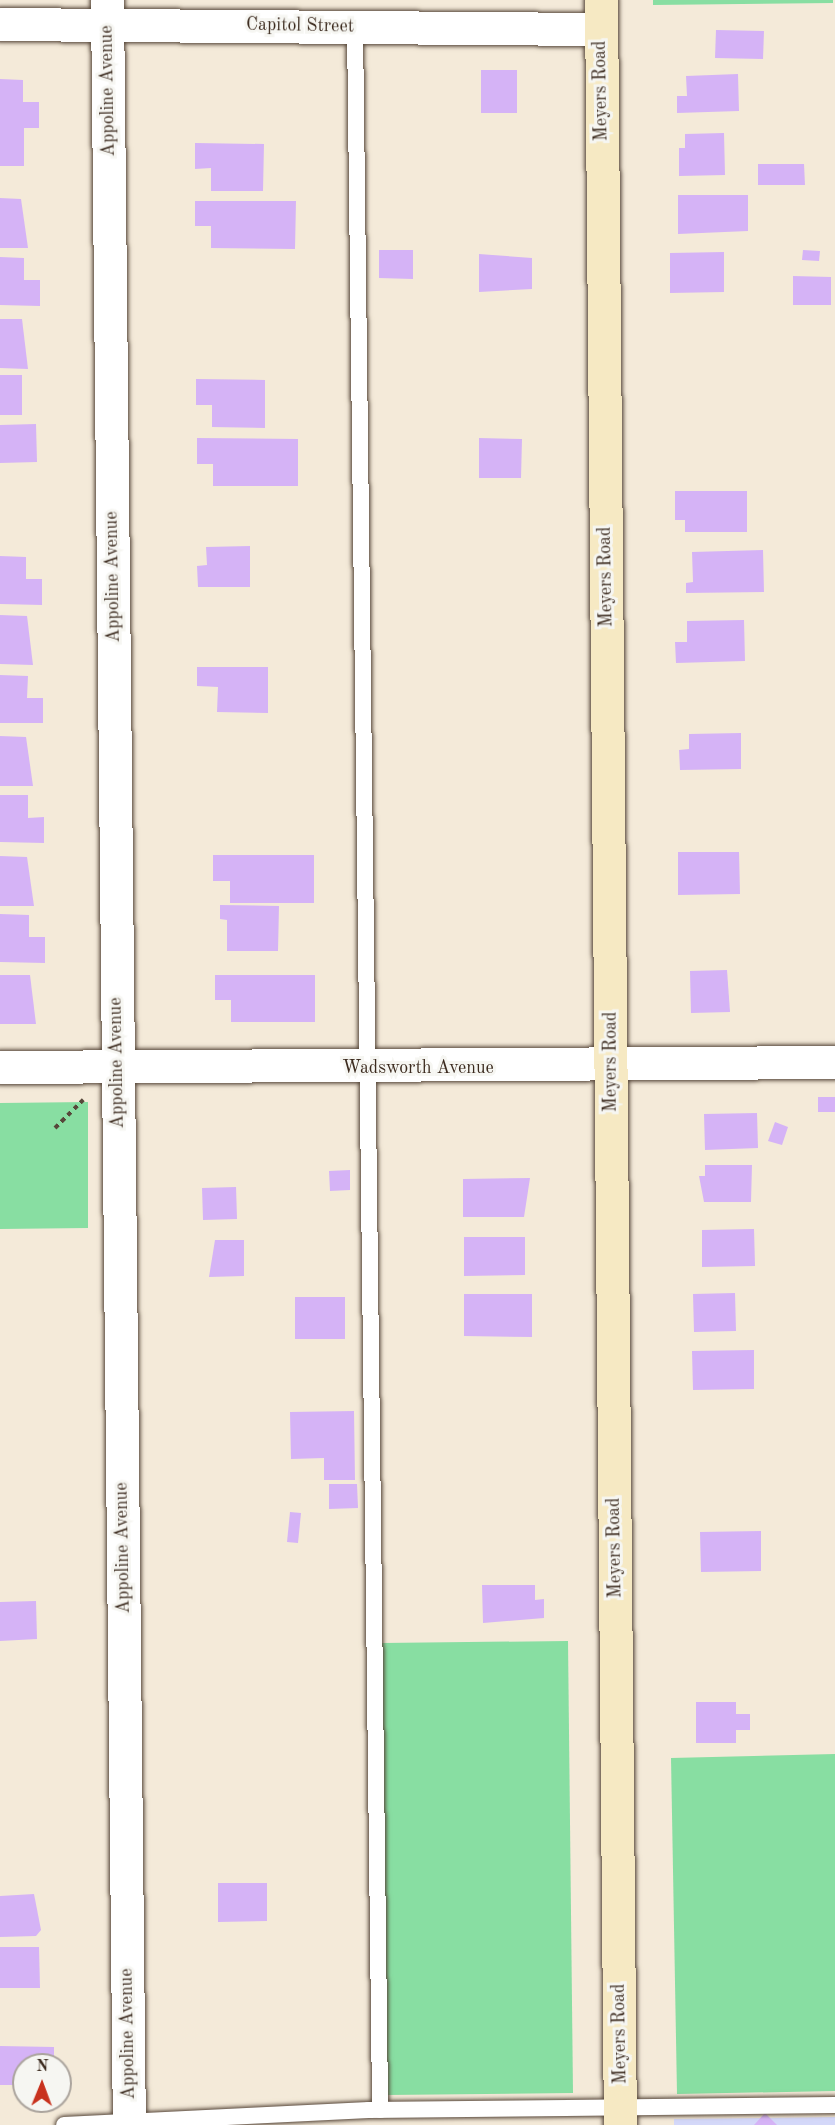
<!DOCTYPE html>
<html>
<head>
<meta charset="utf-8">
<style>
	body { margin:0 }
	#map { position:relative; width:835px; height:2125px; overflow:hidden; background:#f4ead9; font-family:"Old Standard TT",serif }
	div>[style] { position:absolute }
	.built>* { inset:0; background:#d4d8f9 }
	.green>* { inset:0; background:#88dea2 }
	.building>* { inset:0; background:#d5b3f6 }
	.path>* { height:4px; margin-top:-2px; transform-origin:0; background:repeating-linear-gradient(90deg,#57473a 0 4.5px,transparent 0 9px) }
	.roads { filter:drop-shadow(0 0 2px #57473a) drop-shadow(0 0 2px #57473a) }
	.lane>* { height:16px; margin:-8px; padding:0 8px; transform-origin:8px; border-radius:8px; background:#fff }
	.street>* { height:33px; margin:-16.5px; padding:0 16.5px; transform-origin:16.5px; border-radius:16.5px; background:#fff }
	.secondary>* { height:33px; margin:-16.5px; padding:0 16.5px; transform-origin:16.5px; border-radius:16.5px; background:#f6e9c3 }
	span { translate:-50% -50%; white-space:nowrap; text-align:center; line-height:1.15; -webkit-text-stroke:6px #f6f6f2; paint-order:stroke }
	.street-label { font-size:18px; color:#3b2a1e }
	.north { position:absolute; left:12px; top:2053px; width:60px; height:60px; box-sizing:border-box; background:#f6f6f2; border:2px solid #aba49d; border-radius:50%; rotate:1deg; font-size:16px; font-weight:700; line-height:24px; text-align:center; color:#3b2a1e }
	.north::after { content:''; display:block; margin:auto; width:21px; height:27px; background:#c8321e; clip-path:polygon(50% 0,100% 100%,50% 72%,0 100%) }
</style>
</head>
<body>
<div id="map">
	<div class="built">
		<div style="clip-path:polygon(835px 2117px,835px 2125px,674px 2125px,674px 2119px)"></div>
	</div>
	<div class="green">
		<div style="clip-path:polygon(653px 0,833px 0,833px 3px,653px 5px)"></div>
		<div style="clip-path:polygon(88px 1102px,88px 1228px,0 1229px,0 1103px)"></div>
		<div style="clip-path:polygon(568px 1641px,573px 2093px,387px 2095px,382px 1643px)"></div>
		<div style="clip-path:polygon(835px 1754px,835px 2091px,677px 2094px,671px 1758px)"></div>
	</div>
	<div class="building">
		<div style="clip-path:polygon(716px 30px,764px 31px,763px 59px,715px 58px)"></div>
		<div style="clip-path:polygon(481px 70px,517px 70px,517px 113px,481px 113px)"></div>
		<div style="clip-path:polygon(738px 74px,739px 111px,677px 113px,677px 96px,687px 96px,686px 76px)"></div>
		<div style="clip-path:polygon(0 79px,23px 80px,23px 102px,39px 102px,39px 128px,24px 128px,24px 166px,0 166px)"></div>
		<div style="clip-path:polygon(724px 133px,725px 175px,679px 176px,679px 148px,685px 148px,685px 134px)"></div>
		<div style="clip-path:polygon(195px 143px,264px 144px,263px 191px,211px 191px,211px 168px,195px 169px)"></div>
		<div style="clip-path:polygon(758px 164px,804px 164px,805px 185px,758px 185px)"></div>
		<div style="clip-path:polygon(678px 195px,748px 195px,748px 231px,678px 234px)"></div>
		<div style="clip-path:polygon(0 198px,21px 199px,28px 248px,0 248px)"></div>
		<div style="clip-path:polygon(195px 201px,296px 201px,295px 249px,211px 248px,211px 226px,195px 226px)"></div>
		<div style="clip-path:polygon(379px 250px,413px 250px,413px 279px,379px 278px)"></div>
		<div style="clip-path:polygon(803px 250px,820px 251px,819px 261px,802px 260px)"></div>
		<div style="clip-path:polygon(724px 252px,724px 292px,670px 293px,670px 253px)"></div>
		<div style="clip-path:polygon(479px 254px,532px 258px,532px 289px,479px 292px)"></div>
		<div style="clip-path:polygon(0 257px,24px 258px,24px 280px,40px 280px,40px 306px,0 305px)"></div>
		<div style="clip-path:polygon(793px 276px,831px 277px,831px 305px,793px 305px)"></div>
		<div style="clip-path:polygon(0 319px,22px 319px,28px 369px,0 368px)"></div>
		<div style="clip-path:polygon(0 375px,22px 375px,22px 415px,0 415px)"></div>
		<div style="clip-path:polygon(196px 379px,265px 380px,265px 428px,212px 427px,212px 405px,196px 405px)"></div>
		<div style="clip-path:polygon(36px 424px,37px 462px,0 463px,0 425px)"></div>
		<div style="clip-path:polygon(197px 438px,298px 439px,298px 486px,213px 486px,213px 464px,197px 464px)"></div>
		<div style="clip-path:polygon(479px 438px,522px 439px,521px 478px,479px 478px)"></div>
		<div style="clip-path:polygon(675px 491px,747px 491px,747px 532px,685px 532px,685px 520px,675px 520px)"></div>
		<div style="clip-path:polygon(250px 546px,250px 587px,198px 587px,197px 566px,207px 565px,206px 547px)"></div>
		<div style="clip-path:polygon(763px 550px,764px 592px,686px 593px,686px 583px,693px 582px,692px 552px)"></div>
		<div style="clip-path:polygon(0 556px,26px 557px,26px 579px,42px 579px,42px 605px,0 604px)"></div>
		<div style="clip-path:polygon(0 615px,27px 616px,33px 665px,0 664px)"></div>
		<div style="clip-path:polygon(744px 620px,745px 661px,676px 663px,675px 642px,687px 642px,687px 621px)"></div>
		<div style="clip-path:polygon(197px 667px,268px 667px,268px 713px,217px 712px,218px 687px,197px 686px)"></div>
		<div style="clip-path:polygon(0 675px,28px 676px,27px 698px,43px 698px,43px 723px,0 723px)"></div>
		<div style="clip-path:polygon(741px 733px,741px 769px,680px 770px,679px 750px,689px 749px,689px 734px)"></div>
		<div style="clip-path:polygon(0 736px,26px 737px,33px 786px,0 786px)"></div>
		<div style="clip-path:polygon(0 795px,28px 795px,28px 818px,44px 817px,44px 843px,0 842px)"></div>
		<div style="clip-path:polygon(678px 852px,739px 852px,740px 894px,678px 895px)"></div>
		<div style="clip-path:polygon(213px 855px,314px 855px,314px 903px,230px 903px,230px 881px,213px 881px)"></div>
		<div style="clip-path:polygon(0 856px,27px 857px,34px 906px,0 906px)"></div>
		<div style="clip-path:polygon(220px 905px,279px 906px,278px 951px,227px 951px,227px 920px,220px 919px)"></div>
		<div style="clip-path:polygon(0 914px,29px 915px,29px 937px,45px 937px,45px 963px,0 962px)"></div>
		<div style="clip-path:polygon(727px 970px,730px 1012px,691px 1013px,690px 971px)"></div>
		<div style="clip-path:polygon(0 975px,30px 975px,36px 1024px,0 1024px)"></div>
		<div style="clip-path:polygon(215px 975px,315px 975px,315px 1022px,231px 1022px,231px 1000px,215px 1000px)"></div>
		<div style="clip-path:polygon(818px 1097px,835px 1097px,835px 1112px,818px 1112px)"></div>
		<div style="clip-path:polygon(757px 1113px,758px 1148px,705px 1150px,704px 1114px)"></div>
		<div style="clip-path:polygon(775px 1122px,788px 1127px,782px 1145px,768px 1141px)"></div>
		<div style="clip-path:polygon(705px 1165px,752px 1165px,751px 1202px,704px 1202px,699px 1176px,705px 1176px)"></div>
		<div style="clip-path:polygon(350px 1170px,350px 1190px,330px 1191px,329px 1171px)"></div>
		<div style="clip-path:polygon(530px 1178px,524px 1217px,463px 1217px,463px 1179px)"></div>
		<div style="clip-path:polygon(236px 1187px,237px 1219px,203px 1220px,202px 1188px)"></div>
		<div style="clip-path:polygon(754px 1229px,755px 1266px,702px 1267px,702px 1230px)"></div>
		<div style="clip-path:polygon(464px 1237px,525px 1237px,525px 1275px,464px 1276px)"></div>
		<div style="clip-path:polygon(215px 1240px,244px 1240px,244px 1276px,209px 1277px)"></div>
		<div style="clip-path:polygon(735px 1293px,736px 1331px,694px 1332px,693px 1294px)"></div>
		<div style="clip-path:polygon(464px 1294px,532px 1294px,532px 1337px,464px 1336px)"></div>
		<div style="clip-path:polygon(295px 1297px,345px 1297px,345px 1339px,295px 1339px)"></div>
		<div style="clip-path:polygon(754px 1350px,754px 1389px,693px 1390px,692px 1351px)"></div>
		<div style="clip-path:polygon(354px 1411px,355px 1480px,324px 1480px,324px 1458px,291px 1459px,290px 1412px)"></div>
		<div style="clip-path:polygon(329px 1484px,357px 1484px,358px 1508px,329px 1509px)"></div>
		<div style="clip-path:polygon(290px 1512px,301px 1513px,298px 1543px,287px 1542px)"></div>
		<div style="clip-path:polygon(761px 1531px,761px 1571px,701px 1572px,700px 1532px)"></div>
		<div style="clip-path:polygon(482px 1585px,535px 1585px,535px 1600px,544px 1599px,544px 1618px,483px 1623px)"></div>
		<div style="clip-path:polygon(36px 1601px,37px 1639px,0 1641px,0 1602px)"></div>
		<div style="clip-path:polygon(696px 1702px,736px 1702px,736px 1714px,750px 1714px,750px 1730px,736px 1730px,736px 1743px,696px 1743px)"></div>
		<div style="clip-path:polygon(218px 1883px,267px 1883px,267px 1921px,218px 1922px)"></div>
		<div style="clip-path:polygon(34px 1894px,41px 1930px,36px 1936px,0 1937px,0 1896px)"></div>
		<div style="clip-path:polygon(0 1947px,39px 1947px,40px 1988px,0 1988px)"></div>
		<div style="clip-path:polygon(0 2046px,54px 2047px,54px 2065px,24px 2065px,24px 2085px,0 2085px)"></div>
		<div style="clip-path:polygon(765px 2113px,777px 2125px,754px 2125px)"></div>
	</div>
	<div class="path">
		<div style="left:55px;top:1128px;width:40px;rotate:-45deg"></div>
	</div>
	<div class="roads">
		<div class="lane">
			<div style="left:355px;top:26px;width:2084px;rotate:89.31deg"></div>
			<div style="left:64px;top:2125px;width:305px;rotate:-2.8deg"></div>
			<div style="left:369px;top:2110px;width:466px;rotate:-0.6deg"></div>
		</div>
		<div class="street">
			<div style="left:107px;top:0;width:2125px;rotate:89.41deg"></div>
			<div style="left:0;top:24px;width:601px;rotate:0.48deg"></div>
			<div style="left:0;top:1067px;width:835px;rotate:-0.34deg"></div>
		</div>
		<div class="secondary">
			<div style="left:601px;top:0;width:2125px;rotate:89.49deg"></div>
		</div>
	</div>
	<div class="street-label">
		<span style="left:300px;top:26px;rotate:1deg">Capitol Street</span>
		<span style="left:108px;top:91px;rotate:-91deg">Appoline Avenue</span>
		<span style="left:601px;top:91px;rotate:-91deg">Meyers Road</span>
		<span style="left:113px;top:577px;rotate:-91deg">Appoline Avenue</span>
		<span style="left:606px;top:577px;rotate:-91deg">Meyers Road</span>
		<span style="left:611px;top:1062px;rotate:-90deg">Meyers Road</span>
		<span style="left:117px;top:1063px;rotate:-91deg">Appoline Avenue</span>
		<span style="left:418px;top:1068px">Wadsworth Avenue</span>
		<span style="left:123px;top:1548px;rotate:-91deg">Appoline Avenue</span>
		<span style="left:615px;top:1548px;rotate:-91deg">Meyers Road</span>
		<span style="left:128px;top:2034px;rotate:-91deg">Appoline Avenue</span>
		<span style="left:620px;top:2034px;rotate:-91deg">Meyers Road</span>
	</div>
	<div class="north">N</div>
</div>
</body>
</html>
